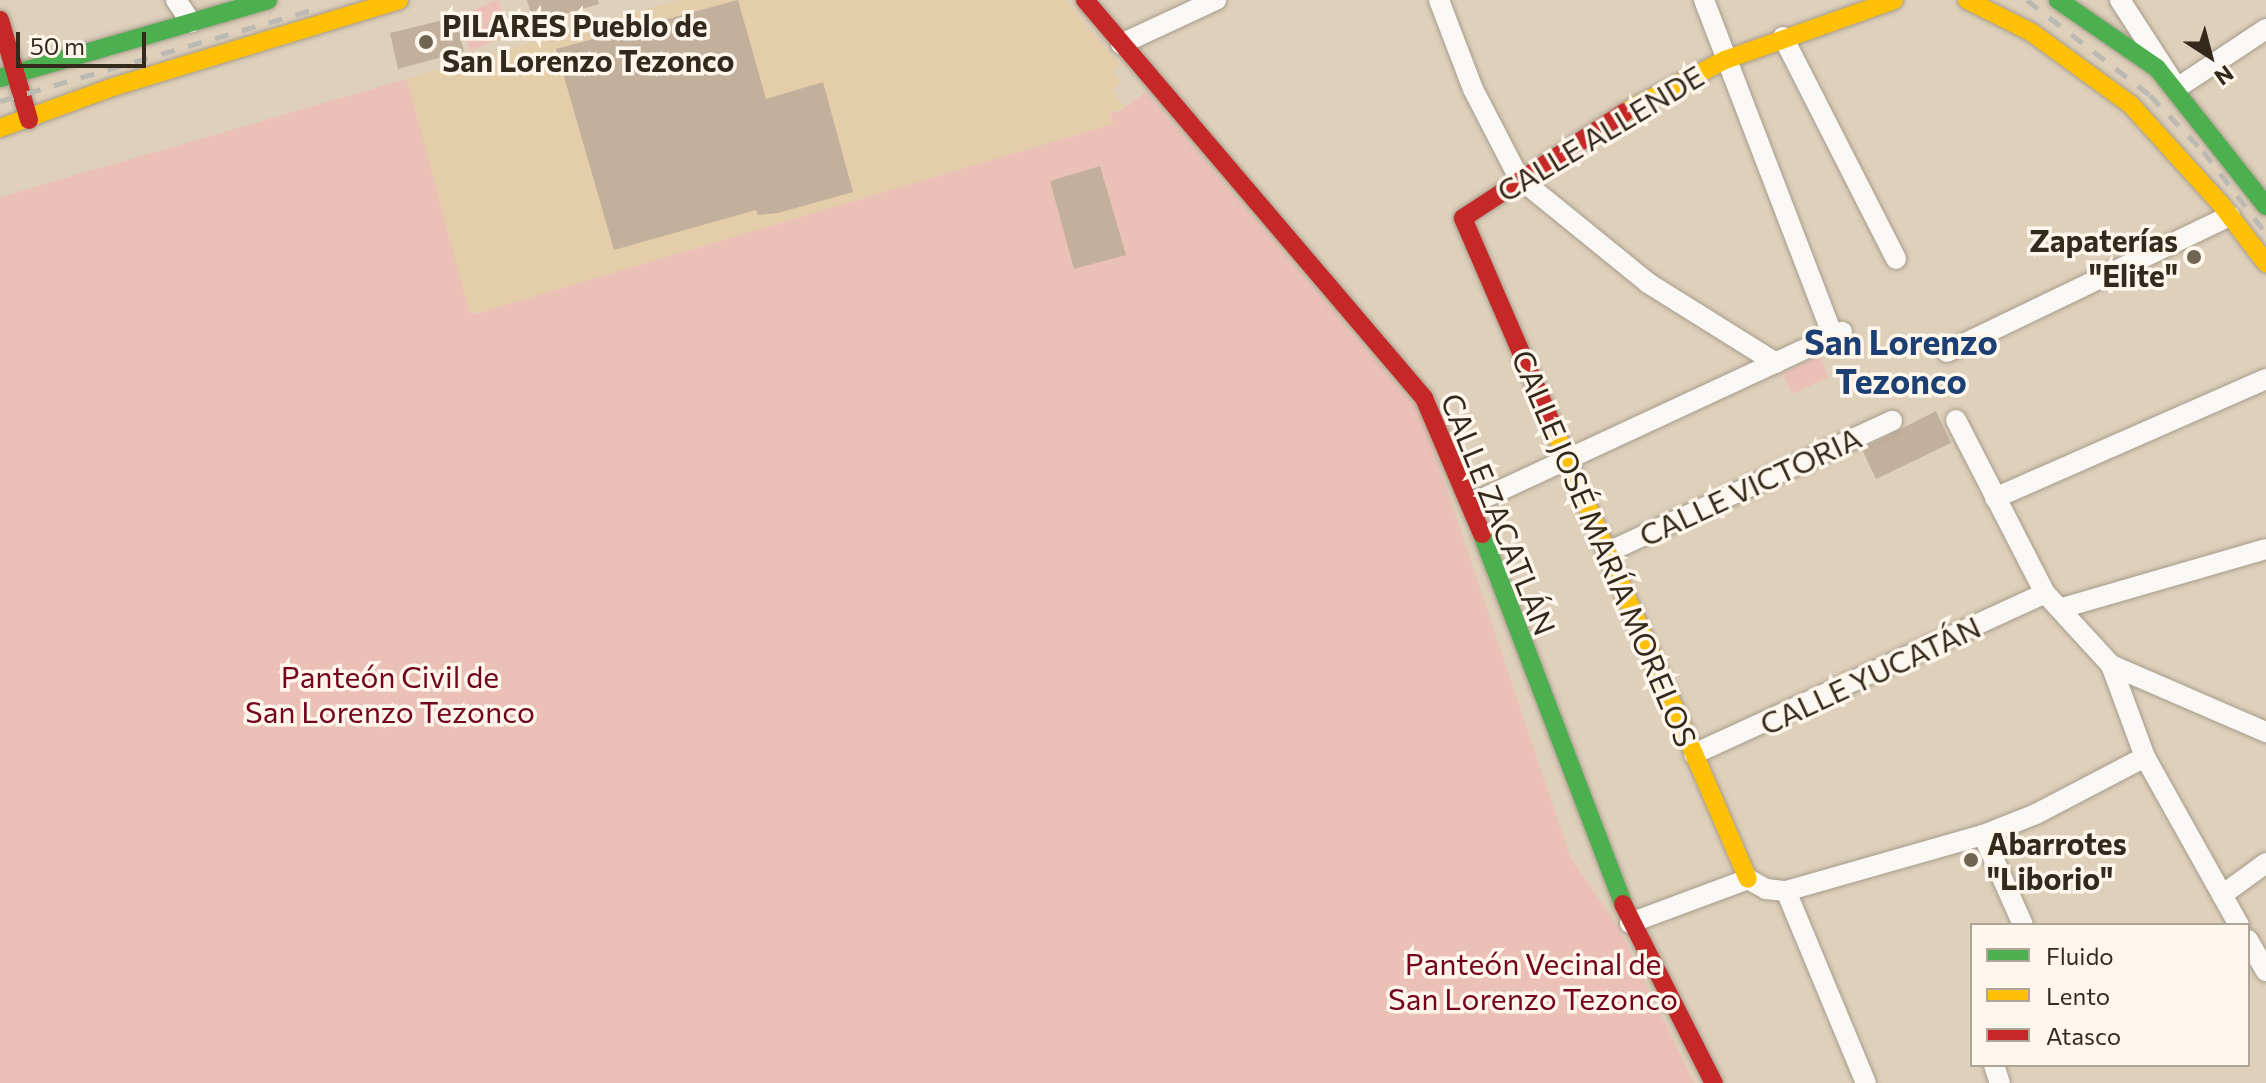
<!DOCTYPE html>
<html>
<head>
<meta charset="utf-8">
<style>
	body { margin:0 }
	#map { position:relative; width:2266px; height:1083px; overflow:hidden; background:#ded0bb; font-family:Commissioner,sans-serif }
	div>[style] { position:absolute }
	.built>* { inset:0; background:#e4ceaa }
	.green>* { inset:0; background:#ebc1b7 }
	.building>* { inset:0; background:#c3b09c }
	.roads { filter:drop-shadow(0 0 2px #a69b8b) drop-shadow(0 0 2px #a69b8b) }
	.street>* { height:20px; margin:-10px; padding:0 10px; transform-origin:10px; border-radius:10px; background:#faf8f5 }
	.fast>* { height:18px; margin:-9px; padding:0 9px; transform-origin:9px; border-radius:9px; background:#4caf50 }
	.slow>* { height:18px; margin:-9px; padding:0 9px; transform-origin:9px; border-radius:9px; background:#ffc107 }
	.jam>* { height:18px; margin:-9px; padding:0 9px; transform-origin:9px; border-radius:9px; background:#c62828 }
	.rail>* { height:5px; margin-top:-2.5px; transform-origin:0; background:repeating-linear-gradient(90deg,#bcb8b2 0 14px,transparent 0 28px) }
	.dots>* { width:22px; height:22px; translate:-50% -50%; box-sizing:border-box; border:4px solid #fff7eb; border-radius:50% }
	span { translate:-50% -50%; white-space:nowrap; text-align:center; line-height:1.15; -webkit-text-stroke:7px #fff7eb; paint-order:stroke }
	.poi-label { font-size:30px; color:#342a1b; font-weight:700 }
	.left { translate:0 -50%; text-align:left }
	.right { translate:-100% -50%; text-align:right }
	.street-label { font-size:30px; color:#342a1b }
	.park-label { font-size:30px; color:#72051c }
	.quarter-label { font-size:34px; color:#1c3f74; font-weight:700 }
	.legend { position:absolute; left:1970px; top:923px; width:280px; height:144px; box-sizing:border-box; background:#fff7eb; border:2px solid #aea598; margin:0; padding:10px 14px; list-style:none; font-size:24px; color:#342a1b }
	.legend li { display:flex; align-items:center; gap:16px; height:40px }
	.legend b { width:40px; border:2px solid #aea598 }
	.north { position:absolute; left:2170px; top:16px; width:80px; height:80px; -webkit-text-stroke:6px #fff7eb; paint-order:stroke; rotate:144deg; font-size:22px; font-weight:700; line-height:32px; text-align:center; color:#342a1b }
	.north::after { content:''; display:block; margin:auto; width:28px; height:36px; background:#342a1b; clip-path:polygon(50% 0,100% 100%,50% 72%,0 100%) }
	.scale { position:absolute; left:16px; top:32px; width:130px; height:36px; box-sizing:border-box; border:4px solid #342a1b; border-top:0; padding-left:10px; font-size:24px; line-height:28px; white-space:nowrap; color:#342a1b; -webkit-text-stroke:6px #fff7eb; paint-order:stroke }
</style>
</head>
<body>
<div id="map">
	<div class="built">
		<div style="clip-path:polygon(678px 0,1065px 0,1119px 65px,1112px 71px,1121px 83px,1112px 90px,1125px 107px,1111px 112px,1113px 124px,482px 312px,469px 312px,407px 79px)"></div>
	</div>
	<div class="green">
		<div style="clip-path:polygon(498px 0,509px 35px,470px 51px,460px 15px)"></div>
		<div style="clip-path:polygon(407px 79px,469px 311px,475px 314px,1113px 124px,1110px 111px,1118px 112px,1146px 92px,1422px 415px,1570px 856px,1619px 928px,1694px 1083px,0 1083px,0 197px)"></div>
		<div style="clip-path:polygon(1820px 356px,1829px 377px,1792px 394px,1783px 373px)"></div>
	</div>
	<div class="building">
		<div style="clip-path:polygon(527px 0,598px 0,599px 4px,534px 23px)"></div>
		<div style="clip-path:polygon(738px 0,766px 99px,823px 82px,853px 192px,778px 213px,758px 215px,756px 210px,614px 250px,556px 49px)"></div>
		<div style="clip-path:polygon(455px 17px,464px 51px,398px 69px,390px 33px)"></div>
		<div style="clip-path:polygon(1100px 166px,1126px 255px,1074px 269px,1050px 181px)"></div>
		<div style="clip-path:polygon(1936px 411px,1951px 443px,1876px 479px,1862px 449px)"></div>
	</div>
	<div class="roads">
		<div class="street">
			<div style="left:176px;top:0;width:27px;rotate:56deg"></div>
			<div style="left:1439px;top:0;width:95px;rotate:69.1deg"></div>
			<div style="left:1473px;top:89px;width:100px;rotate:62.7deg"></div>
			<div style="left:1519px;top:178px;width:166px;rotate:39.1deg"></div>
			<div style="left:1648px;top:283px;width:151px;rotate:32deg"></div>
			<div style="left:1704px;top:0;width:360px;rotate:69deg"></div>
			<div style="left:2120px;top:0;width:105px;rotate:57.1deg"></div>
			<div style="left:2177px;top:88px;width:107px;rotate:-33.5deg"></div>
			<div style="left:1783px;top:37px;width:249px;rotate:63deg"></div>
			<div style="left:1121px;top:44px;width:105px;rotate:-24.9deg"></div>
			<div style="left:1947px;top:352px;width:314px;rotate:-25.7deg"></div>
			<div style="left:1956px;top:420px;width:195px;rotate:62.8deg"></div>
			<div style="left:2045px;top:593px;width:98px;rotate:47.5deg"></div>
			<div style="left:2111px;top:665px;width:169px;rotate:23.4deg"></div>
			<div style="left:1995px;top:498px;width:296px;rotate:-23.7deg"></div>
			<div style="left:1471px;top:504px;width:409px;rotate:-24.9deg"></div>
			<div style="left:1608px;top:552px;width:313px;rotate:-24.8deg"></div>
			<div style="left:2062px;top:608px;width:212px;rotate:-16.1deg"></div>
			<div style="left:2111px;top:665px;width:98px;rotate:69.7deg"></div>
			<div style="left:2145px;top:757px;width:193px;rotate:60.8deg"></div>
			<div style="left:1694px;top:754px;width:386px;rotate:-24.6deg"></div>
			<div style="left:1983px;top:835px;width:98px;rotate:66deg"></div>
			<div style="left:1786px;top:891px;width:208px;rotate:67.4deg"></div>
			<div style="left:2222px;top:895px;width:54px;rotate:-36deg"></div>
			<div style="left:1630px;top:923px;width:126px;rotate:-20.4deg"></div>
			<div style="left:1748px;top:879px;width:21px;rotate:29deg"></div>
			<div style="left:1766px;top:889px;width:20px;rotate:6deg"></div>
			<div style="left:1786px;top:891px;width:205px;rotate:-15.9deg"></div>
			<div style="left:1983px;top:835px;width:57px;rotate:-21.6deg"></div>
			<div style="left:2036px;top:814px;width:123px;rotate:-27.6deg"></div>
			<div style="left:2248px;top:940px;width:36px;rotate:60deg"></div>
			<div style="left:1994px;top:1065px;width:19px;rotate:72deg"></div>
		</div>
		<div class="fast">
			<div style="left:2058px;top:0;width:120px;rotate:34.5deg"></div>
			<div style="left:2157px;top:68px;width:176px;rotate:51.7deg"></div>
			<div style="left:0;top:78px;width:279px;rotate:-16.2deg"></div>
			<div style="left:1482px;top:534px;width:396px;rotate:69.1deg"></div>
		</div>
		<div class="slow">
			<div style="left:1967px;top:0;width:72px;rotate:26.6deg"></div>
			<div style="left:2031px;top:32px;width:124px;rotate:36.1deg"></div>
			<div style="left:2131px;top:105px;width:132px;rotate:47.8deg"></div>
			<div style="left:2220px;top:203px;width:76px;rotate:52.5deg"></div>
			<div style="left:1625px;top:112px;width:113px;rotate:-27.5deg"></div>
			<div style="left:1725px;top:60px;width:179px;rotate:-19.5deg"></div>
			<div style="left:0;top:128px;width:120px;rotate:-19.9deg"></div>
			<div style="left:113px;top:87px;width:299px;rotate:-16.9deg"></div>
			<div style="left:1552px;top:424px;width:495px;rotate:66.7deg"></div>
		</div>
		<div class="jam">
			<div style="left:1085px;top:0;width:523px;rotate:49.58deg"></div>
			<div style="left:1424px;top:398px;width:148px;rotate:66.9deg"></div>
			<div style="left:0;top:20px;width:104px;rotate:73.8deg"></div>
			<div style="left:1552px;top:424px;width:224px;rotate:-113.4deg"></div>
			<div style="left:1463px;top:218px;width:194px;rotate:-33.2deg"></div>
			<div style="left:1623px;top:904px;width:201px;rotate:63.1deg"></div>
		</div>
	</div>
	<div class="rail">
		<div style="left:2027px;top:0;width:155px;rotate:37.7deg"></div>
		<div style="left:2150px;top:95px;width:77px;rotate:46.6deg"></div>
		<div style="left:2203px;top:151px;width:103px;rotate:52.5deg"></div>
		<div style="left:0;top:101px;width:331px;rotate:-16.3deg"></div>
	</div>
	<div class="dots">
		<div style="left:426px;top:42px;background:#706453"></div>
		<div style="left:2194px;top:257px;background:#706453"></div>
		<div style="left:1971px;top:860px;background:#706453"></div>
	</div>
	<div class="poi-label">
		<span class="left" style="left:442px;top:42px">PILARES Pueblo de<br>San Lorenzo Tezonco</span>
		<span class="right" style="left:2178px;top:257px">Zapaterías<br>"Elite"</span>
		<span class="left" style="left:1987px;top:860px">Abarrotes<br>"Liborio"</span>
	</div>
	<div class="street-label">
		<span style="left:1600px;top:133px;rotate:-31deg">CALLE ALLENDE</span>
		<span style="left:1750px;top:486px;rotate:-25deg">CALLE VICTORIA</span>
		<span style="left:1499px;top:514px;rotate:68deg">CALLE ZACATLÁN</span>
		<span style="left:1605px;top:548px;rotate:67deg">CALLE JOSÉ MARÍA MORELOS</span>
		<span style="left:1870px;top:675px;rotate:-25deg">CALLE YUCATÁN</span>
	</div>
	<div class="park-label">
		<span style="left:390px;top:693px">Panteón Civil de<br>San Lorenzo Tezonco</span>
		<span style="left:1533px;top:980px">Panteón Vecinal de<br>San Lorenzo Tezonco</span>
	</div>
	<div class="quarter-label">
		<span style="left:1901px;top:361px">San Lorenzo<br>Tezonco</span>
	</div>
	<ul class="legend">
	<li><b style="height:10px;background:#4caf50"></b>Fluido</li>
	<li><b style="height:10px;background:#ffc107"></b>Lento</li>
	<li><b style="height:10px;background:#c62828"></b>Atasco</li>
	</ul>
	<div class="north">N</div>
	<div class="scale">50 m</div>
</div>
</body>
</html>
